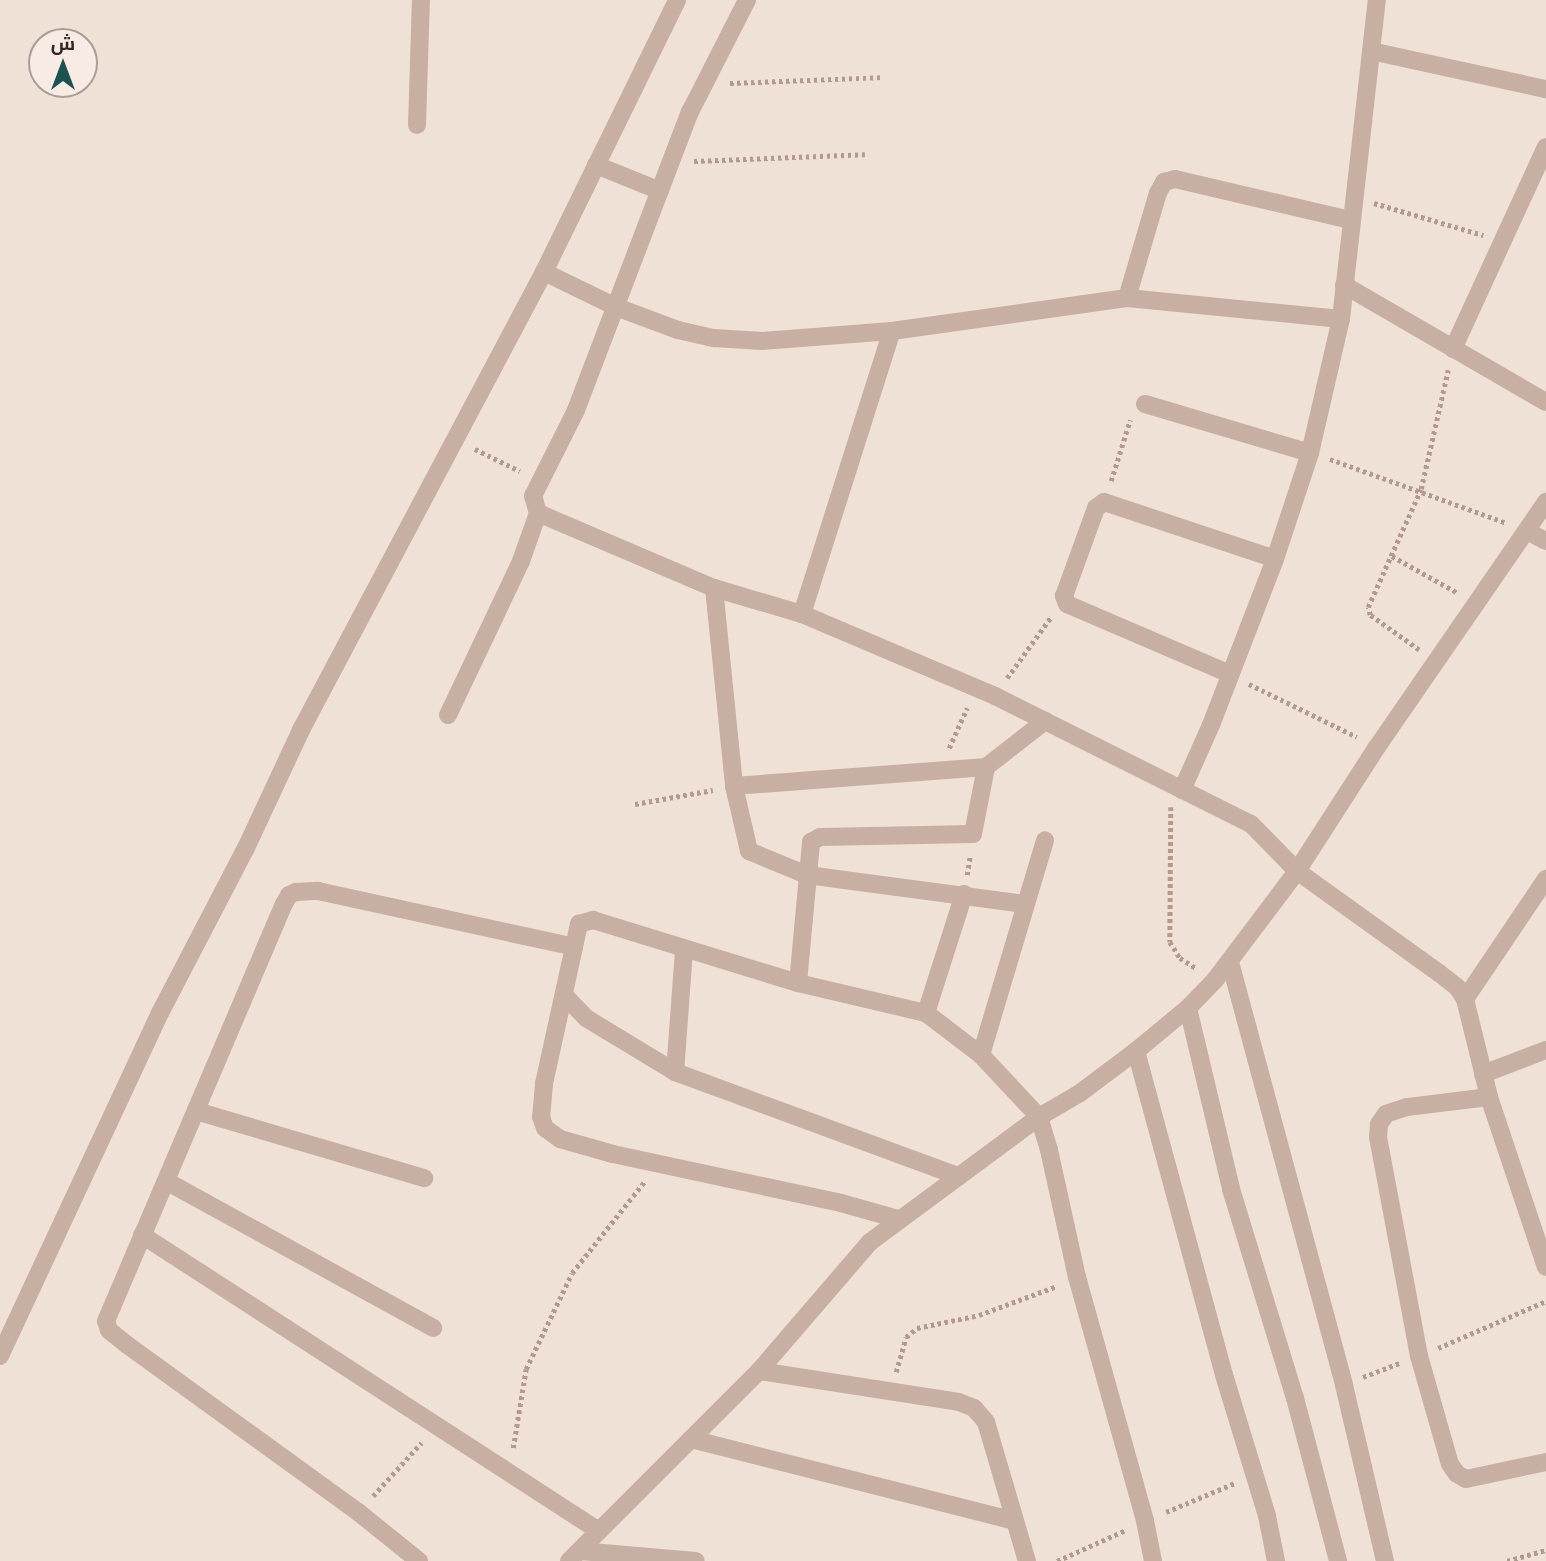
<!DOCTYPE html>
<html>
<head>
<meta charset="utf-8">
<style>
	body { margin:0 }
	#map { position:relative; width:1546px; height:1561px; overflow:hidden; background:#f0e1d7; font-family:Poppins,Cairo,sans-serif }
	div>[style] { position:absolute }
	.path>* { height:4.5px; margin-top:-2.25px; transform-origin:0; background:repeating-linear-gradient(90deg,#b3998e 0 3.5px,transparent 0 7px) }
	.street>* { height:18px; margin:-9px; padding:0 9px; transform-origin:9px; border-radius:9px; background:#c7afa4 }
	span { translate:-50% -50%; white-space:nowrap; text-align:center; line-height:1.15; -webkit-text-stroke:5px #f8ebe3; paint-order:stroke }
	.north { position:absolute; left:28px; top:28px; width:70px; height:70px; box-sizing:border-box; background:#f8ebe3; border:2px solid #a99d97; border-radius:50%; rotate:0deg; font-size:19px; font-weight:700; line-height:28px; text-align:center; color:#322825 }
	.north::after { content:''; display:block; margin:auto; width:24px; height:32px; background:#1c524f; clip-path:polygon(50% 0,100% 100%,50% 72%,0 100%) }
</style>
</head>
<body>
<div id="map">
	<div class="path">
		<div style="left:730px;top:83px;width:153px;rotate:-2.2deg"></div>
		<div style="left:694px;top:161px;width:171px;rotate:-2.3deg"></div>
		<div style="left:1374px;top:203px;width:114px;rotate:16.4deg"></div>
		<div style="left:475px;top:449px;width:50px;rotate:26.1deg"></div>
		<div style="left:1330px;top:459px;width:188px;rotate:19.9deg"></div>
		<div style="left:1111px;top:481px;width:64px;rotate:-72.7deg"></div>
		<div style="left:1392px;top:556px;width:76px;rotate:29.3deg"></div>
		<div style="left:1419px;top:650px;width:60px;rotate:-144.5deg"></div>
		<div style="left:1370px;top:615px;width:8px;rotate:-104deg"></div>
		<div style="left:1368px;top:607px;width:129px;rotate:-65.8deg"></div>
		<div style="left:1421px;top:489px;width:122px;rotate:-77.2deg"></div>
		<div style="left:1007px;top:678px;width:75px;rotate:-54.2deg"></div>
		<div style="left:1249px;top:684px;width:120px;rotate:26.1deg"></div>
		<div style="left:949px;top:748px;width:44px;rotate:-65.8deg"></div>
		<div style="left:635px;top:804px;width:79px;rotate:-10.2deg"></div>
		<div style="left:1171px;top:807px;width:135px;rotate:90.4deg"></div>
		<div style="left:1170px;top:942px;width:19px;rotate:58deg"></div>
		<div style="left:1180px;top:958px;width:19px;rotate:32deg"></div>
		<div style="left:967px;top:875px;width:20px;rotate:-81deg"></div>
		<div style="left:1438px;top:1348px;width:118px;rotate:-23.5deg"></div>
		<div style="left:896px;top:1372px;width:36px;rotate:-74deg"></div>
		<div style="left:906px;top:1337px;width:14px;rotate:-39deg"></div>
		<div style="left:917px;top:1328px;width:63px;rotate:-11.8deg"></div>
		<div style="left:979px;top:1315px;width:83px;rotate:-20.4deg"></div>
		<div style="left:1363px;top:1377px;width:40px;rotate:-21deg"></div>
		<div style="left:513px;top:1448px;width:80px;rotate:-80.7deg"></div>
		<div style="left:526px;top:1369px;width:106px;rotate:-64.4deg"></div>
		<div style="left:572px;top:1273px;width:116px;rotate:-51.6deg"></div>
		<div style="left:373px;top:1496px;width:72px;rotate:-47.8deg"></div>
		<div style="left:1166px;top:1512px;width:75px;rotate:-22.8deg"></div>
		<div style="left:1057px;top:1561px;width:76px;rotate:-24.2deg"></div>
		<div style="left:1507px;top:1561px;width:41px;rotate:-15.8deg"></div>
	</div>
	<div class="street">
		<div style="left:1371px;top:51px;width:179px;rotate:12.3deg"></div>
		<div style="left:417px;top:125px;width:125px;rotate:-88.2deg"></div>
		<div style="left:596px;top:165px;width:69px;rotate:22.1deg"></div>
		<div style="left:544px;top:272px;width:80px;rotate:25.9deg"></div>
		<div style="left:616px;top:307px;width:66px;rotate:20.4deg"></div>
		<div style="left:678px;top:330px;width:37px;rotate:13deg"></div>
		<div style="left:714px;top:338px;width:48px;rotate:3.6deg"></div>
		<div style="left:762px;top:341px;width:130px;rotate:-4.4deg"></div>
		<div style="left:892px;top:331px;width:237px;rotate:-8deg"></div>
		<div style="left:1127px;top:298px;width:215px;rotate:5.6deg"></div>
		<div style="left:1344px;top:285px;width:233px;rotate:30.1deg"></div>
		<div style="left:1127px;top:298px;width:109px;rotate:-73.6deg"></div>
		<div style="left:1158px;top:193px;width:13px;rotate:-61deg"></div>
		<div style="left:1164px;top:182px;width:11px;rotate:-15deg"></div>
		<div style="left:1175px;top:179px;width:180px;rotate:13.2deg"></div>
		<div style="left:1453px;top:349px;width:222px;rotate:-65.3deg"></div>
		<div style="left:1145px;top:404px;width:172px;rotate:16.5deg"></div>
		<div style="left:538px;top:513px;width:191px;rotate:23.1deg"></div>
		<div style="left:714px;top:588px;width:92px;rotate:16.5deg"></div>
		<div style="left:802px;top:614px;width:210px;rotate:23deg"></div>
		<div style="left:995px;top:696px;width:286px;rotate:26.6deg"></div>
		<div style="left:1251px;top:824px;width:66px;rotate:45.6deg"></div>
		<div style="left:1297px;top:871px;width:175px;rotate:35.7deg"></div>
		<div style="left:1439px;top:973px;width:23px;rotate:38deg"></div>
		<div style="left:1457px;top:987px;width:14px;rotate:56deg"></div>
		<div style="left:1465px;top:999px;width:101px;rotate:76.2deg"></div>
		<div style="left:1489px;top:1097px;width:179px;rotate:71.5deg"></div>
		<div style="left:1527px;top:531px;width:21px;rotate:28deg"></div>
		<div style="left:714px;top:588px;width:199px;rotate:84.2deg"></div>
		<div style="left:734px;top:786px;width:67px;rotate:77deg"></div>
		<div style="left:749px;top:851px;width:63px;rotate:22.5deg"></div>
		<div style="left:807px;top:875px;width:220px;rotate:7.6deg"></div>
		<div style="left:802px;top:614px;width:297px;rotate:-72.4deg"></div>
		<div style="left:1230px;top:674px;width:177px;rotate:-156.8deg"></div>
		<div style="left:1067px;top:604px;width:9px;rotate:-111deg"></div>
		<div style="left:1064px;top:596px;width:94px;rotate:-70deg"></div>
		<div style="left:1096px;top:508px;width:10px;rotate:-37deg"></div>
		<div style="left:1104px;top:502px;width:180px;rotate:18.4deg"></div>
		<div style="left:448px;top:715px;width:170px;rotate:-64.6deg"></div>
		<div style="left:521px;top:561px;width:51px;rotate:-70.5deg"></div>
		<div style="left:538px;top:513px;width:18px;rotate:-106deg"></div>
		<div style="left:533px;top:496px;width:96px;rotate:-63.4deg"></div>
		<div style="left:576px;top:410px;width:319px;rotate:-69.1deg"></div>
		<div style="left:690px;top:112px;width:126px;rotate:-63deg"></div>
		<div style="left:734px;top:786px;width:253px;rotate:-4.3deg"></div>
		<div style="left:986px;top:767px;width:75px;rotate:-37.9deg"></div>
		<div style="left:1182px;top:790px;width:71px;rotate:-66deg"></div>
		<div style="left:1211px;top:725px;width:178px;rotate:-68.9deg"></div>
		<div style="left:1275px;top:559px;width:112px;rotate:-71.7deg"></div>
		<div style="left:1310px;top:453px;width:138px;rotate:-77deg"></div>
		<div style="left:1341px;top:319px;width:321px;rotate:-83.6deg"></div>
		<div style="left:574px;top:947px;width:140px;rotate:102.4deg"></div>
		<div style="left:544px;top:1084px;width:33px;rotate:95deg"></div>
		<div style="left:541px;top:1117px;width:12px;rotate:70deg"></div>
		<div style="left:545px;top:1128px;width:19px;rotate:36deg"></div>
		<div style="left:560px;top:1139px;width:55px;rotate:15.8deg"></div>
		<div style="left:613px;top:1154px;width:233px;rotate:12.1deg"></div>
		<div style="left:841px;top:1203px;width:59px;rotate:15.7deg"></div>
		<div style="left:684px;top:950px;width:122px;rotate:94.2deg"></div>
		<div style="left:675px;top:1072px;width:302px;rotate:20.2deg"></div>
		<div style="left:1230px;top:962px;width:438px;rotate:74.9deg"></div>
		<div style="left:1344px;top:1385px;width:181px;rotate:76.9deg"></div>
		<div style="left:798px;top:983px;width:142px;rotate:-84.7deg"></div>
		<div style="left:811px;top:842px;width:10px;rotate:-29deg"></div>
		<div style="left:820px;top:837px;width:153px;rotate:-1.1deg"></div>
		<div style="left:973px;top:834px;width:68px;rotate:-79deg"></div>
		<div style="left:564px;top:995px;width:32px;rotate:46deg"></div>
		<div style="left:586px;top:1018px;width:104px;rotate:31.2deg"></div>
		<div style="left:1465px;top:999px;width:145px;rotate:-56deg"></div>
		<div style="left:1188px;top:1008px;width:186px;rotate:76.6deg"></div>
		<div style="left:1231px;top:1189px;width:219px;rotate:73deg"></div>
		<div style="left:1295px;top:1398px;width:169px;rotate:75.2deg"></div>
		<div style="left:926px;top:1013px;width:125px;rotate:-72.3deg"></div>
		<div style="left:1136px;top:1051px;width:336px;rotate:74.8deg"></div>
		<div style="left:1224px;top:1375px;width:147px;rotate:73deg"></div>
		<div style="left:1267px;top:1516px;width:46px;rotate:78.7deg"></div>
		<div style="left:981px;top:1055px;width:224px;rotate:-73.4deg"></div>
		<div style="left:1483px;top:1074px;width:67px;rotate:-20.9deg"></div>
		<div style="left:1489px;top:1097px;width:83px;rotate:173deg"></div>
		<div style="left:1407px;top:1107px;width:22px;rotate:162deg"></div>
		<div style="left:1386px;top:1114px;width:12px;rotate:125deg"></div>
		<div style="left:1379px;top:1124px;width:13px;rotate:94deg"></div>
		<div style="left:1378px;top:1137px;width:223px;rotate:79.4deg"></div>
		<div style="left:1419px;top:1356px;width:112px;rotate:74deg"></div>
		<div style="left:1450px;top:1464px;width:12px;rotate:55deg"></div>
		<div style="left:1457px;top:1474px;width:10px;rotate:29deg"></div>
		<div style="left:1466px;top:1479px;width:82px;rotate:-12deg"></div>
		<div style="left:196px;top:1111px;width:238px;rotate:16.4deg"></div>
		<div style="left:166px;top:1181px;width:305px;rotate:28.8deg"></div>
		<div style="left:142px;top:1235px;width:544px;rotate:32.93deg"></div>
		<div style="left:0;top:1356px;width:378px;rotate:-65deg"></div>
		<div style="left:160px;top:1013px;width:186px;rotate:-62.5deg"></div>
		<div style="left:246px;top:848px;width:132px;rotate:-65deg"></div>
		<div style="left:302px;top:728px;width:516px;rotate:-62.05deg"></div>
		<div style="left:544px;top:272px;width:303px;rotate:-63.9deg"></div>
		<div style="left:759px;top:1371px;width:202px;rotate:8.8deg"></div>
		<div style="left:959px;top:1402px;width:16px;rotate:22deg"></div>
		<div style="left:974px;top:1408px;width:18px;rotate:49deg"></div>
		<div style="left:986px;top:1422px;width:145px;rotate:73.6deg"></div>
		<div style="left:691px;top:1439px;width:334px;rotate:14.2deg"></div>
		<div style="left:580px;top:1551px;width:116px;rotate:4.9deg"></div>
		<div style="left:419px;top:1561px;width:78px;rotate:-141.2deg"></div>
		<div style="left:358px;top:1512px;width:286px;rotate:-144.1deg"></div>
		<div style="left:126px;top:1344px;width:22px;rotate:-141deg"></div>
		<div style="left:109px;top:1330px;width:9px;rotate:-108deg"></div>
		<div style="left:106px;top:1321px;width:453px;rotate:-66.9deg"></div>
		<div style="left:284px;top:904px;width:10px;rotate:-61deg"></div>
		<div style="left:289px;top:895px;width:8px;rotate:-23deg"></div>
		<div style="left:296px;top:892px;width:22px;rotate:-3deg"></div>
		<div style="left:318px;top:891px;width:262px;rotate:12.3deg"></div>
		<div style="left:574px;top:947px;width:24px;rotate:-78deg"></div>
		<div style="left:579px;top:924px;width:15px;rotate:-16deg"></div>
		<div style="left:593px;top:920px;width:214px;rotate:17.1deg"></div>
		<div style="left:798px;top:983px;width:131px;rotate:13.2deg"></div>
		<div style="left:926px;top:1013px;width:69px;rotate:37.4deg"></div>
		<div style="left:981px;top:1055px;width:85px;rotate:46.9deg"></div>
		<div style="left:1039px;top:1117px;width:34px;rotate:73deg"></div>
		<div style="left:1049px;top:1150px;width:130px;rotate:77.6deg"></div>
		<div style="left:1077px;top:1277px;width:253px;rotate:74.4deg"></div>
		<div style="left:1145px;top:1521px;width:41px;rotate:78.7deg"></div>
		<div style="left:569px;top:1561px;width:269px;rotate:-45deg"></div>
		<div style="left:759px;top:1371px;width:170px;rotate:-49.3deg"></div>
		<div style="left:870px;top:1242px;width:210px;rotate:-36.5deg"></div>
		<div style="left:1039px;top:1117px;width:48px;rotate:-30.3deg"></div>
		<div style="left:1080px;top:1093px;width:70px;rotate:-36.9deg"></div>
		<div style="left:1136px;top:1051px;width:67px;rotate:-39.6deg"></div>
		<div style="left:1188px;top:1008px;width:39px;rotate:-46deg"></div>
		<div style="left:1215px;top:980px;width:136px;rotate:-53deg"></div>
		<div style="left:1297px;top:871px;width:148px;rotate:-57.2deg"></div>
		<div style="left:1377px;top:747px;width:298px;rotate:-55.4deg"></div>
	</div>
	<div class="north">ش</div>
</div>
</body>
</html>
